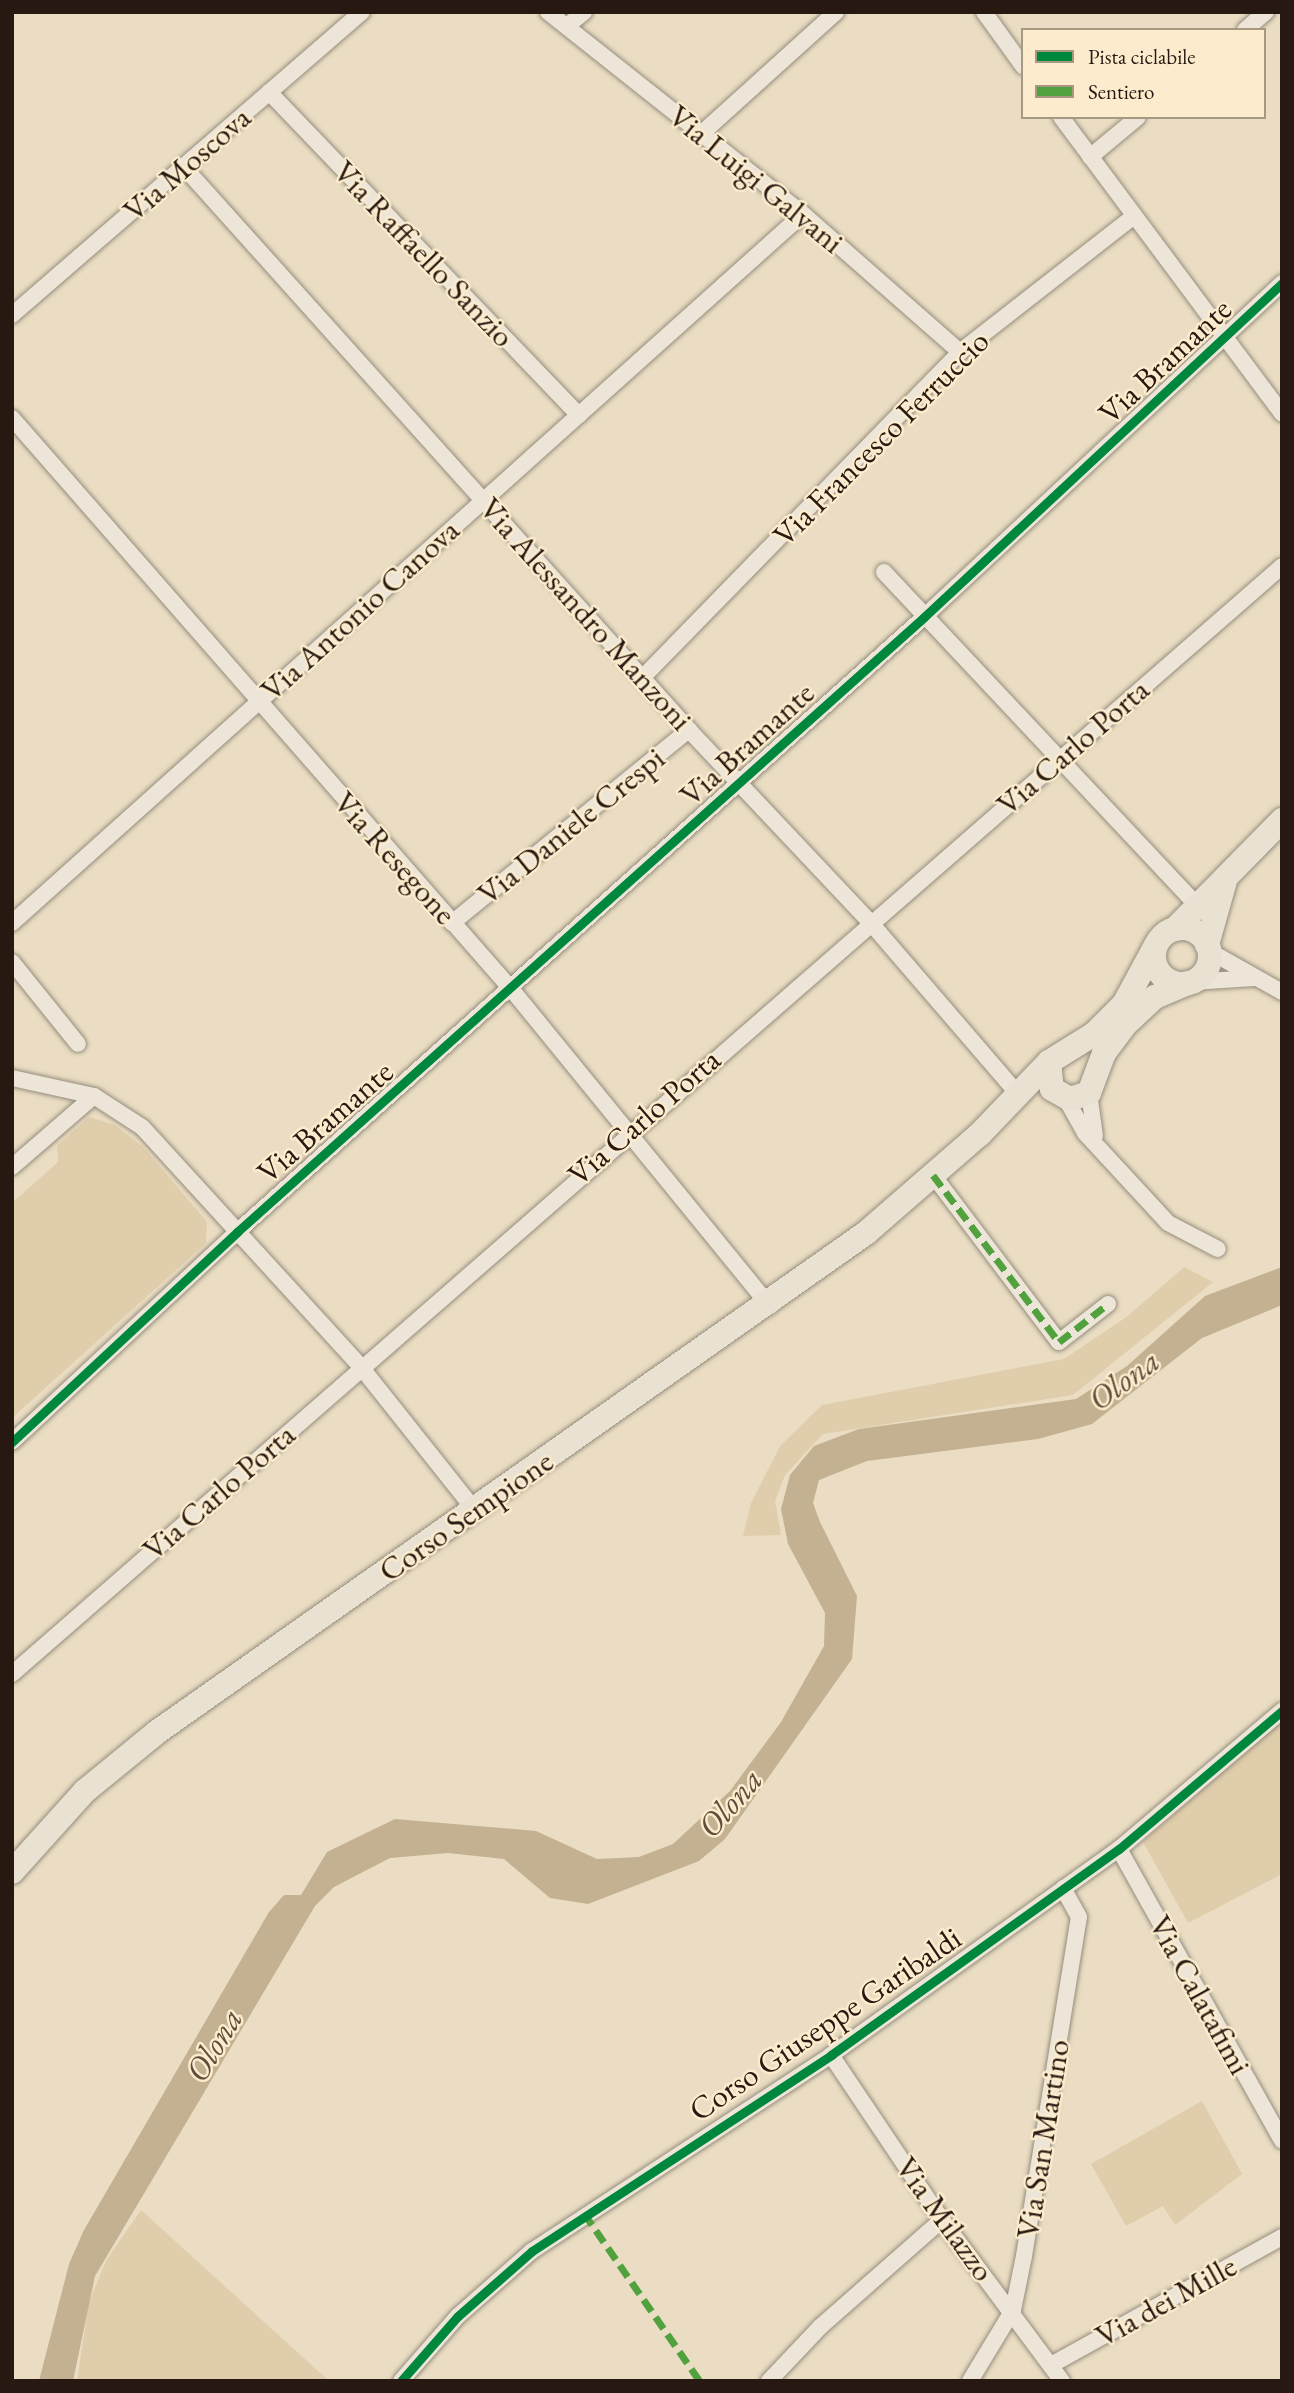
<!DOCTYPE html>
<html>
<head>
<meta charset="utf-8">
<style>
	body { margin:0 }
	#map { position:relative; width:1294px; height:2393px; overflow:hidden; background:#eaddc3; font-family:"EB Garamond",serif }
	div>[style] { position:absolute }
	.green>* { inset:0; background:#e0cdab }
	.water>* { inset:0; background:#c4b191 }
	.roads { filter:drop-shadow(0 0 2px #968d7d) drop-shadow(0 0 2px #968d7d) }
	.minor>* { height:16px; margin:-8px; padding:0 8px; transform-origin:8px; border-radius:8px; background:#ede6d8 }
	.primary>* { height:24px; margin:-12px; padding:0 12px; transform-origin:12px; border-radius:12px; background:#e9e1d2 }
	.primary>.ring { margin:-12px; padding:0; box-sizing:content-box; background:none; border:24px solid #e9e1d2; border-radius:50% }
	.quiet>* { height:7px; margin-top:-3.5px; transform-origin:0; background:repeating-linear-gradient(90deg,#51a13f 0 14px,transparent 0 21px) }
	.cycleway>* { height:9px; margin:-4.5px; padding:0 4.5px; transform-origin:4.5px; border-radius:4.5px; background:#00873e }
	span { translate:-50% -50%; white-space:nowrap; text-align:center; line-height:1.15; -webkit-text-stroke:5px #fceccd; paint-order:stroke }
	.street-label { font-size:32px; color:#271911 }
	.water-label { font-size:33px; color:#5f4e3b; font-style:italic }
	.frame { position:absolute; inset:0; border:14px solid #271911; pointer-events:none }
	.legend { position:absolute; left:1021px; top:28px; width:245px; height:91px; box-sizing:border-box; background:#fceccd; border:2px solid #a79882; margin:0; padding:9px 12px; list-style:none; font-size:21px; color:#271911 }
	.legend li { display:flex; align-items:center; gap:14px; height:35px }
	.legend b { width:35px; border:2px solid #a79882 }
</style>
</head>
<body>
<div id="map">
	<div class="green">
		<div style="clip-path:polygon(89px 1117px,115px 1125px,144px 1148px,207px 1222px,206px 1243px,12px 1418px,12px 1203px,58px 1162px,57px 1146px)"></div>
		<div style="clip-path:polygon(1184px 1267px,1213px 1282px,1073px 1395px,823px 1434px,785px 1475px,775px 1501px,781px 1535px,743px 1536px,751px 1503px,780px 1446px,822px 1405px,1064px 1359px,1128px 1316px)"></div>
		<div style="clip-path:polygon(1282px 1719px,1282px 1874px,1188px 1923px,1143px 1842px)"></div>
		<div style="clip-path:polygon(1202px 2101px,1242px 2174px,1175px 2225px,1163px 2206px,1126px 2226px,1091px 2164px)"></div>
		<div style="clip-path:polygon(141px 2210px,329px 2381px,77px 2381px,89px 2302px,107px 2259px)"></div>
	</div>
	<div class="water">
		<div style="clip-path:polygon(1282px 1267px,1282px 1305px,1202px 1338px,1092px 1424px,1038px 1439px,867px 1461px,819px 1480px,813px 1503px,820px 1522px,857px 1596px,852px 1659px,725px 1839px,699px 1861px,588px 1904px,550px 1898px,504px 1859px,448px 1853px,390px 1858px,334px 1887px,315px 1906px,95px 2276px,73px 2381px,39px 2381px,69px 2264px,84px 2230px,269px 1912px,284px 1895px,301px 1895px,327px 1852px,395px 1819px,536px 1831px,597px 1859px,639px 1857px,673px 1844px,730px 1791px,781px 1722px,824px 1646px,825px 1613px,788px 1544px,781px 1509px,790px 1475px,814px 1446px,859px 1429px,1076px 1399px,1127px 1366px,1205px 1296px)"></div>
	</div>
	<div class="roads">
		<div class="minor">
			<div style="left:548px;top:12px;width:325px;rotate:38.4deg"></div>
			<div style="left:803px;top:214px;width:209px;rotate:41.3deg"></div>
			<div style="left:984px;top:12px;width:67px;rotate:54.2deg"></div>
			<div style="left:567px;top:26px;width:22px;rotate:-39deg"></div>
			<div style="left:1245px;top:30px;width:28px;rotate:-41deg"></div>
			<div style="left:269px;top:92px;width:448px;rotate:46.2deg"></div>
			<div style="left:1061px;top:117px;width:370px;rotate:53.3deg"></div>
			<div style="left:701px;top:134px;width:182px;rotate:-42.1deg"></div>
			<div style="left:1090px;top:157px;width:62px;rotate:-39.8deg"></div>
			<div style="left:183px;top:166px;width:758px;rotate:48.1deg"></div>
			<div style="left:689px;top:730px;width:264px;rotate:46.7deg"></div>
			<div style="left:870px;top:922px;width:225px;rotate:49.3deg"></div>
			<div style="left:12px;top:315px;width:463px;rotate:-40.9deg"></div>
			<div style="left:12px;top:418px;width:760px;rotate:48.84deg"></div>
			<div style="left:512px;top:990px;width:408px;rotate:50.8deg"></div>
			<div style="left:884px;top:572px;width:456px;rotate:46.8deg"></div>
			<div style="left:644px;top:676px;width:453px;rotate:-45.7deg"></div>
			<div style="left:960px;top:352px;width:219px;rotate:-38deg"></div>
			<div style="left:12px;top:923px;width:1062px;rotate:-41.87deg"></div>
			<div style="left:452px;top:923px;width:306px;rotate:-39.2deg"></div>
			<div style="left:1209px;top:951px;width:84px;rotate:29.3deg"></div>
			<div style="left:12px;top:962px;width:105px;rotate:51.2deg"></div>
			<div style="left:1191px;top:982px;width:63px;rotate:-3.6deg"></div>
			<div style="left:12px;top:1078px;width:84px;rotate:12.4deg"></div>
			<div style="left:94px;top:1096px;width:57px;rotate:32.9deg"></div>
			<div style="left:142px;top:1127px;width:325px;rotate:47.6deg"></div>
			<div style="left:361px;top:1367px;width:181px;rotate:51.5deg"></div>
			<div style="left:1089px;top:1093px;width:43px;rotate:82.1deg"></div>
			<div style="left:1065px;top:1097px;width:41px;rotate:60.9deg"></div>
			<div style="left:1085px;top:1133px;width:122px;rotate:47.3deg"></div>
			<div style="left:1168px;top:1223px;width:56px;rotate:27.5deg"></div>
			<div style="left:12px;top:1167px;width:108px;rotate:-40.9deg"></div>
			<div style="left:933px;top:1175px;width:209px;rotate:53deg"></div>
			<div style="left:1059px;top:1342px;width:62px;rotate:-37.8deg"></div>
			<div style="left:12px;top:1442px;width:308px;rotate:-43deg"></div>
			<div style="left:237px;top:1232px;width:922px;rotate:-41.83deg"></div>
			<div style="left:924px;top:617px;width:490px;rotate:-43deg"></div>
			<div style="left:12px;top:1674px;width:1685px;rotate:-41.1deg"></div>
			<div style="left:1119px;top:1849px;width:334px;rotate:60.8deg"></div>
			<div style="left:831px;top:2055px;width:199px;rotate:56.1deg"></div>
			<div style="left:942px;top:2220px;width:201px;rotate:53.3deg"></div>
			<div style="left:1051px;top:2365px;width:264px;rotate:-29deg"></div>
			<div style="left:401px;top:2381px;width:86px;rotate:-48.8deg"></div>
			<div style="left:458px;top:2316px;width:98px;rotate:-41.3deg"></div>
			<div style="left:532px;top:2251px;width:358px;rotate:-33.2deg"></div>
			<div style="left:831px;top:2055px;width:354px;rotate:-35.6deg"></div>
			<div style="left:1119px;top:1849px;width:214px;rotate:-40.3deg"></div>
			<div style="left:769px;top:2381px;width:74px;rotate:-46.6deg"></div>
			<div style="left:820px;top:2327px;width:162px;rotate:-41.3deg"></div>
			<div style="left:970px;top:2381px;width:83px;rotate:-58.8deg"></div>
			<div style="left:1013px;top:2310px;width:55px;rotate:-78.5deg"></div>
			<div style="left:1024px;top:2256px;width:343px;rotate:-80.8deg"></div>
			<div style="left:1079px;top:1917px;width:33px;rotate:-119deg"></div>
		</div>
		<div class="primary">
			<div class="ring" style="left:1154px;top:928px;width:32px;height:32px"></div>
			<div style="left:1175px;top:929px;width:153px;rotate:-45.5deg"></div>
			<div style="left:1156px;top:945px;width:67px;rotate:118.5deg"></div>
			<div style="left:1124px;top:1004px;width:42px;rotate:135deg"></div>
			<div style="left:1094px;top:1034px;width:53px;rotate:148.1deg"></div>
			<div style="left:1049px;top:1062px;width:27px;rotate:84deg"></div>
			<div style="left:1052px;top:1089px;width:21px;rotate:29deg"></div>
			<div style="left:1070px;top:1099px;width:20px;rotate:-18deg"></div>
			<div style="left:1089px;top:1093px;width:43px;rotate:-69.4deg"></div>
			<div style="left:1104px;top:1053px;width:38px;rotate:-53deg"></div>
			<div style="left:1127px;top:1023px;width:38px;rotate:-43deg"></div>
			<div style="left:1155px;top:997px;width:36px;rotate:-23deg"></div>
			<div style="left:1207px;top:945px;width:66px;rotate:-74.3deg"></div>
			<div style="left:12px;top:1872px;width:109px;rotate:-48deg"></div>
			<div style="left:85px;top:1791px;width:93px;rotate:-39.3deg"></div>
			<div style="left:157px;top:1732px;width:867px;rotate:-35.14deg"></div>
			<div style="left:866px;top:1233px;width:151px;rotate:-41deg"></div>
			<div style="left:980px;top:1134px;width:100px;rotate:-46.2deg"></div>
		</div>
	</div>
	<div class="quiet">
		<div style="left:933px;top:1175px;width:209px;rotate:53deg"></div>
		<div style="left:1059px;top:1342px;width:62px;rotate:-37.8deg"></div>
		<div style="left:584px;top:2213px;width:204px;rotate:55.4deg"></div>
	</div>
	<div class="cycleway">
		<div style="left:12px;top:1442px;width:308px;rotate:-43deg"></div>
		<div style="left:237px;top:1232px;width:922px;rotate:-41.83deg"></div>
		<div style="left:924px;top:617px;width:490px;rotate:-43deg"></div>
		<div style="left:401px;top:2381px;width:86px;rotate:-48.8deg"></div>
		<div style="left:458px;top:2316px;width:98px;rotate:-41.3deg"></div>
		<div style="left:532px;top:2251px;width:358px;rotate:-33.2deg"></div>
		<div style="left:831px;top:2055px;width:354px;rotate:-35.6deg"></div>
		<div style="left:1119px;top:1849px;width:214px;rotate:-40.3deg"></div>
	</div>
	<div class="street-label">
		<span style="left:187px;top:164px;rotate:-41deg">Via Moscova</span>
		<span style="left:756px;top:179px;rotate:39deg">Via Luigi Galvani</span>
		<span style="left:424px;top:254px;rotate:46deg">Via Raffaello Sanzio</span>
		<span style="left:1165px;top:361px;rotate:-43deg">Via Bramante</span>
		<span style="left:881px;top:438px;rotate:-45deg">Via Francesco Ferruccio</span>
		<span style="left:360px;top:610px;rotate:-42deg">Via Antonio Canova</span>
		<span style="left:586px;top:614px;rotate:48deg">Via Alessandro Manzoni</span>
		<span style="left:747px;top:744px;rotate:-42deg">Via Bramante</span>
		<span style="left:1073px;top:747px;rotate:-41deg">Via Carlo Porta</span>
		<span style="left:571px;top:826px;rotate:-39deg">Via Daniele Crespi</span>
		<span style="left:395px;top:858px;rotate:48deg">Via Resegone</span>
		<span style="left:644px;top:1117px;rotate:-41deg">Via Carlo Porta</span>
		<span style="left:325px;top:1122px;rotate:-41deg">Via Bramante</span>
		<span style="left:219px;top:1492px;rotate:-41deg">Via Carlo Porta</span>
		<span style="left:466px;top:1516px;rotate:-35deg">Corso Sempione</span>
		<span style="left:1200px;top:1995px;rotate:61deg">Via Calatafimi</span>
		<span style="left:825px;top:2024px;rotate:-34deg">Corso Giuseppe Garibaldi</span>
		<span style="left:1043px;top:2139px;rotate:-81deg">Via San Martino</span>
		<span style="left:945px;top:2219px;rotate:54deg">Via Milazzo</span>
		<span style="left:1166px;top:2301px;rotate:-29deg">Via dei Mille</span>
	</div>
	<div class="water-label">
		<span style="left:1124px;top:1380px;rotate:-36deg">Olona</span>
		<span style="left:730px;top:1803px;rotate:-49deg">Olona</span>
		<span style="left:214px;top:2045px;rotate:-59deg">Olona</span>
	</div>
	<div class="frame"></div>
	<ul class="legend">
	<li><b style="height:9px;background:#00873e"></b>Pista ciclabile</li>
	<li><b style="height:9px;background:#51a13f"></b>Sentiero</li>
	</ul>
</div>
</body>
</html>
